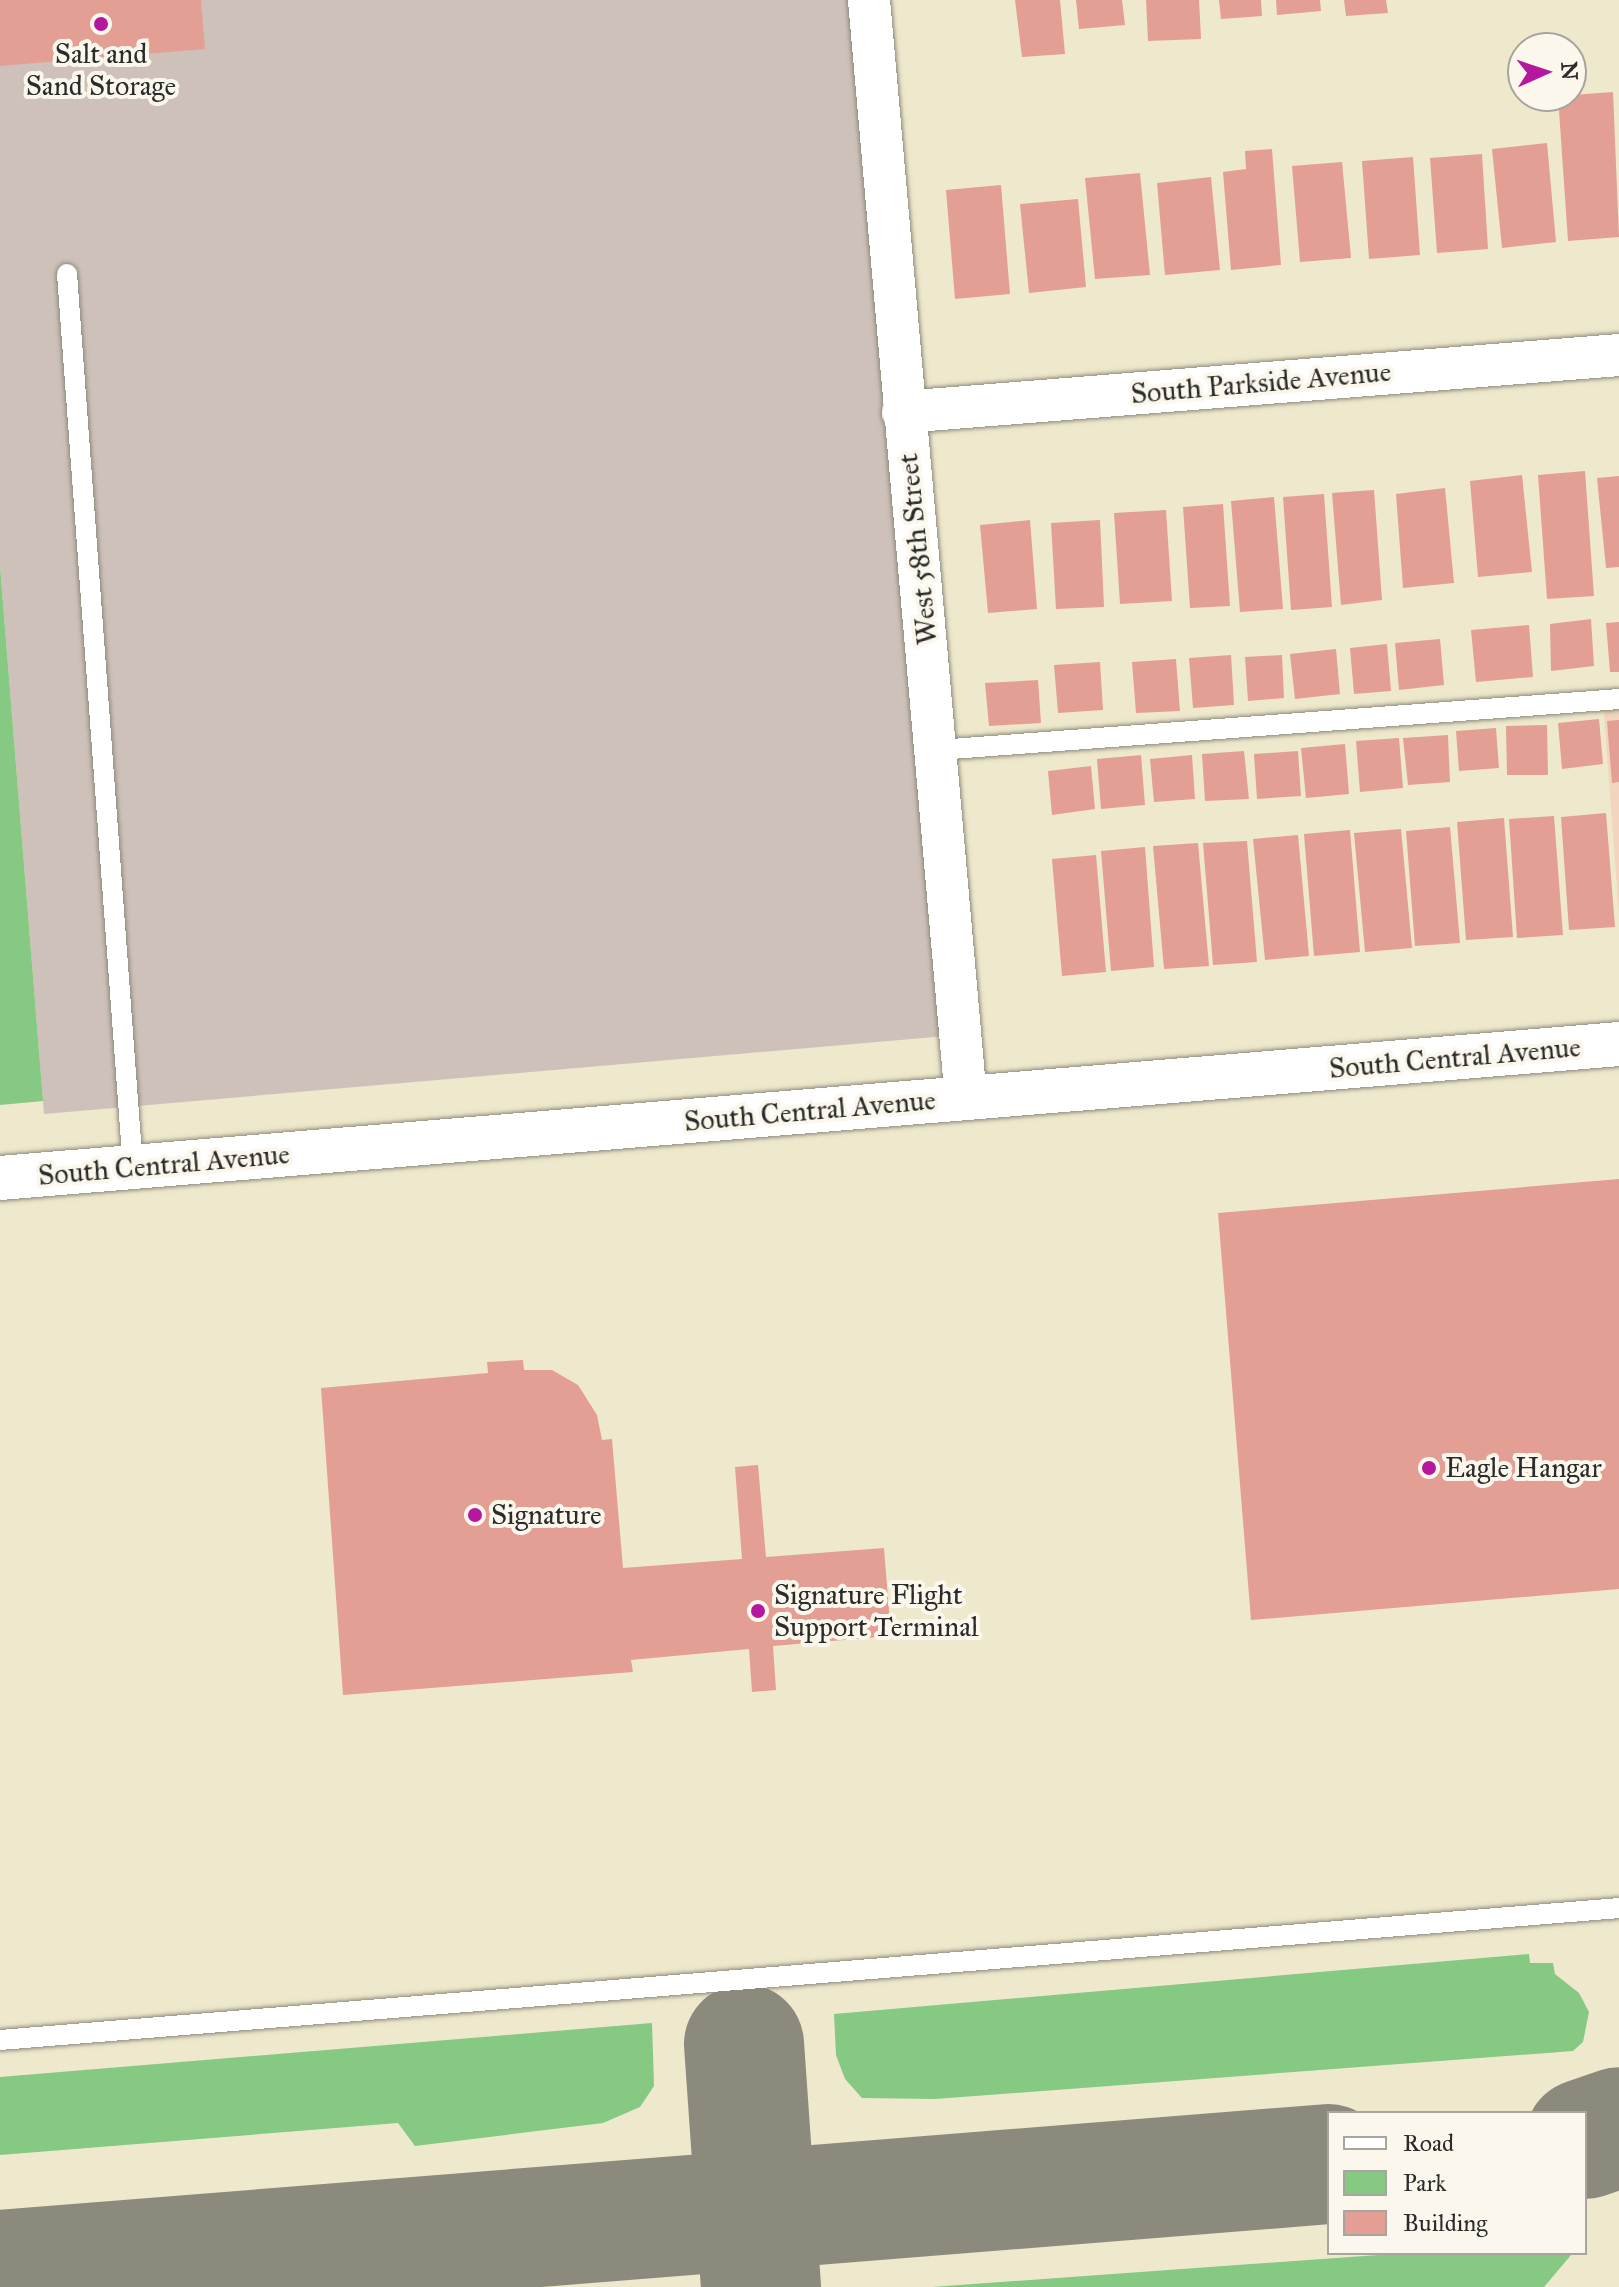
<!DOCTYPE html>
<html>
<head>
<meta charset="utf-8">
<style>
	body { margin:0 }
	#map { position:relative; width:1619px; height:2287px; overflow:hidden; background:#eee8cc; font-family:"IM FELL Great Primer",serif }
	div>[style] { position:absolute }
	.built>* { inset:0; background:#f1d5bd }
	.industrial>* { inset:0; background:#cec1ba }
	.green>* { inset:0; background:#85c982 }
	.taxiway>* { height:120px; margin:-60px; padding:0 60px; transform-origin:60px; border-radius:60px; background:#8c8a7c }
	.building>* { inset:0; background:#e49f94 }
	.roads { filter:drop-shadow(0 0 2px #8c8a7c) drop-shadow(0 0 2px #8c8a7c) }
	.lane>* { height:20px; margin:-10px; padding:0 10px; transform-origin:10px; border-radius:10px; background:#fff }
	.street>* { height:42px; margin:-21px; padding:0 21px; transform-origin:21px; border-radius:21px; background:#fff }
	.secondary>* { height:44px; margin:-22px; padding:0 22px; transform-origin:22px; border-radius:22px; background:#fff }
	.dots>* { width:22px; height:22px; translate:-50% -50%; box-sizing:border-box; border:4px solid #fbf7ec; border-radius:50% }
	span { translate:-50% -50%; white-space:nowrap; text-align:center; line-height:1.15; -webkit-text-stroke:8px #fbf7ec; paint-order:stroke }
	.poi-label { font-size:28px; color:#2b2b2b }
	.left { translate:0 -50%; text-align:left }
	.street-label { font-size:28px; color:#2b2b2b }
	.legend { position:absolute; left:1327px; top:2111px; width:260px; height:144px; box-sizing:border-box; background:#fbf7ec; border:2px solid #a8a59f; margin:0; padding:10px 14px; list-style:none; font-size:24px; color:#2b2b2b }
	.legend li { display:flex; align-items:center; gap:16px; height:40px }
	.legend b { width:40px; border:2px solid #a8a59f }
	.north { position:absolute; left:1507px; top:32px; width:80px; height:80px; box-sizing:border-box; background:#fbf7ec; border:2px solid #a8a59f; border-radius:50%; rotate:87deg; font-size:22px; font-weight:700; line-height:32px; text-align:center; color:#2b2b2b }
	.north::after { content:''; display:block; margin:auto; width:28px; height:36px; background:#b5179e; clip-path:polygon(50% 0,100% 100%,50% 72%,0 100%) }
</style>
</head>
<body>
<div id="map">
	<div class="built">
		<div style="clip-path:polygon(1619px 699px,1619px 914px,1603px 701px)"></div>
	</div>
	<div class="industrial">
		<div style="clip-path:polygon(0 0,860px 0,946px 1036px,44px 1114px,0 566px)"></div>
	</div>
	<div class="green">
		<div style="clip-path:polygon(0 566px,43px 1101px,0 1105px)"></div>
		<div style="clip-path:polygon(1529px 1954px,1530px 1963px,1553px 1963px,1555px 1974px,1579px 1993px,1589px 2012px,1583px 2042px,1573px 2051px,935px 2099px,862px 2098px,845px 2079px,836px 2055px,834px 2014px)"></div>
		<div style="clip-path:polygon(652px 2023px,654px 2086px,640px 2107px,603px 2123px,415px 2146px,398px 2123px,0 2155px,0 2077px)"></div>
		<div style="clip-path:polygon(1406px 2253px,1571px 2255px,1544px 2287px,932px 2287px)"></div>
	</div>
	<div class="taxiway">
		<div style="left:744px;top:2044px;width:244px;rotate:86deg"></div>
		<div style="left:1585px;top:2139px;width:36px;rotate:-19deg"></div>
		<div style="left:0;top:2270px;width:1333px;rotate:-4.56deg"></div>
	</div>
	<div class="building">
		<div style="clip-path:polygon(0 0,201px 0,205px 49px,0 66px)"></div>
		<div style="clip-path:polygon(1015px 0,1060px 0,1065px 54px,1022px 57px)"></div>
		<div style="clip-path:polygon(1076px 0,1122px 0,1125px 25px,1079px 29px)"></div>
		<div style="clip-path:polygon(1146px 0,1199px 0,1201px 39px,1148px 41px)"></div>
		<div style="clip-path:polygon(1219px 0,1261px 0,1262px 16px,1221px 19px)"></div>
		<div style="clip-path:polygon(1276px 0,1320px 0,1321px 11px,1277px 15px)"></div>
		<div style="clip-path:polygon(1344px 0,1386px 0,1388px 13px,1346px 16px)"></div>
		<div style="clip-path:polygon(1613px 92px,1619px 237px,1568px 241px,1558px 96px)"></div>
		<div style="clip-path:polygon(1547px 143px,1556px 242px,1502px 248px,1492px 149px)"></div>
		<div style="clip-path:polygon(1272px 149px,1281px 265px,1231px 270px,1223px 172px,1246px 169px,1245px 151px)"></div>
		<div style="clip-path:polygon(1482px 154px,1488px 249px,1437px 253px,1430px 158px)"></div>
		<div style="clip-path:polygon(1413px 157px,1420px 255px,1369px 259px,1362px 161px)"></div>
		<div style="clip-path:polygon(1342px 162px,1351px 258px,1300px 262px,1292px 166px)"></div>
		<div style="clip-path:polygon(1140px 173px,1150px 275px,1095px 279px,1085px 178px)"></div>
		<div style="clip-path:polygon(1211px 177px,1220px 270px,1165px 275px,1157px 183px)"></div>
		<div style="clip-path:polygon(1001px 185px,1010px 294px,955px 299px,946px 190px)"></div>
		<div style="clip-path:polygon(1078px 199px,1086px 287px,1029px 293px,1020px 204px)"></div>
		<div style="clip-path:polygon(1585px 471px,1594px 596px,1547px 599px,1538px 475px)"></div>
		<div style="clip-path:polygon(1522px 475px,1532px 572px,1478px 577px,1470px 481px)"></div>
		<div style="clip-path:polygon(1619px 476px,1619px 567px,1606px 568px,1597px 478px)"></div>
		<div style="clip-path:polygon(1445px 488px,1454px 583px,1403px 588px,1396px 494px)"></div>
		<div style="clip-path:polygon(1374px 490px,1382px 600px,1341px 605px,1332px 493px)"></div>
		<div style="clip-path:polygon(1324px 494px,1332px 607px,1291px 610px,1283px 497px)"></div>
		<div style="clip-path:polygon(1274px 497px,1283px 609px,1240px 612px,1231px 501px)"></div>
		<div style="clip-path:polygon(1223px 504px,1230px 606px,1190px 608px,1183px 507px)"></div>
		<div style="clip-path:polygon(1166px 510px,1172px 601px,1120px 604px,1114px 513px)"></div>
		<div style="clip-path:polygon(1030px 520px,1037px 609px,988px 613px,980px 525px)"></div>
		<div style="clip-path:polygon(1100px 520px,1104px 607px,1056px 609px,1051px 523px)"></div>
		<div style="clip-path:polygon(1591px 619px,1594px 666px,1551px 671px,1550px 624px)"></div>
		<div style="clip-path:polygon(1619px 622px,1619px 672px,1610px 672px,1606px 623px)"></div>
		<div style="clip-path:polygon(1529px 625px,1533px 677px,1476px 682px,1471px 630px)"></div>
		<div style="clip-path:polygon(1440px 639px,1444px 685px,1399px 690px,1395px 643px)"></div>
		<div style="clip-path:polygon(1387px 644px,1391px 691px,1354px 694px,1350px 648px)"></div>
		<div style="clip-path:polygon(1336px 649px,1340px 694px,1295px 699px,1290px 654px)"></div>
		<div style="clip-path:polygon(1231px 655px,1234px 705px,1193px 708px,1189px 658px)"></div>
		<div style="clip-path:polygon(1282px 655px,1284px 698px,1248px 701px,1245px 657px)"></div>
		<div style="clip-path:polygon(1176px 659px,1180px 711px,1136px 713px,1132px 662px)"></div>
		<div style="clip-path:polygon(1100px 662px,1103px 710px,1058px 713px,1054px 665px)"></div>
		<div style="clip-path:polygon(1038px 680px,1041px 723px,989px 726px,985px 683px)"></div>
		<div style="clip-path:polygon(1599px 719px,1603px 764px,1562px 769px,1558px 723px)"></div>
		<div style="clip-path:polygon(1619px 720px,1619px 782px,1612px 783px,1607px 721px)"></div>
		<div style="clip-path:polygon(1547px 725px,1548px 775px,1507px 775px,1506px 726px)"></div>
		<div style="clip-path:polygon(1496px 728px,1499px 768px,1459px 771px,1456px 731px)"></div>
		<div style="clip-path:polygon(1448px 735px,1450px 782px,1408px 785px,1403px 738px)"></div>
		<div style="clip-path:polygon(1399px 738px,1403px 788px,1360px 792px,1356px 741px)"></div>
		<div style="clip-path:polygon(1345px 744px,1349px 794px,1306px 798px,1301px 748px)"></div>
		<div style="clip-path:polygon(1244px 751px,1249px 799px,1205px 801px,1202px 754px)"></div>
		<div style="clip-path:polygon(1298px 751px,1301px 796px,1257px 799px,1254px 754px)"></div>
		<div style="clip-path:polygon(1141px 755px,1145px 805px,1101px 809px,1097px 759px)"></div>
		<div style="clip-path:polygon(1192px 755px,1195px 799px,1154px 802px,1150px 759px)"></div>
		<div style="clip-path:polygon(1091px 766px,1095px 809px,1052px 815px,1048px 771px)"></div>
		<div style="clip-path:polygon(1606px 813px,1615px 927px,1569px 930px,1561px 817px)"></div>
		<div style="clip-path:polygon(1554px 816px,1563px 935px,1517px 938px,1509px 819px)"></div>
		<div style="clip-path:polygon(1504px 818px,1513px 937px,1466px 940px,1457px 822px)"></div>
		<div style="clip-path:polygon(1450px 827px,1460px 943px,1415px 946px,1406px 831px)"></div>
		<div style="clip-path:polygon(1401px 829px,1412px 948px,1365px 952px,1354px 833px)"></div>
		<div style="clip-path:polygon(1350px 830px,1360px 952px,1314px 956px,1304px 834px)"></div>
		<div style="clip-path:polygon(1298px 835px,1309px 956px,1265px 960px,1253px 839px)"></div>
		<div style="clip-path:polygon(1247px 841px,1257px 962px,1213px 965px,1203px 843px)"></div>
		<div style="clip-path:polygon(1198px 843px,1209px 966px,1164px 969px,1153px 846px)"></div>
		<div style="clip-path:polygon(1145px 847px,1154px 967px,1111px 971px,1101px 851px)"></div>
		<div style="clip-path:polygon(1096px 855px,1106px 972px,1062px 976px,1052px 859px)"></div>
		<div style="clip-path:polygon(1619px 1179px,1619px 1589px,1251px 1620px,1218px 1213px)"></div>
		<div style="clip-path:polygon(523px 1360px,524px 1370px,552px 1370px,578px 1385px,597px 1415px,602px 1440px,612px 1439px,623px 1568px,742px 1559px,735px 1467px,758px 1465px,766px 1557px,884px 1548px,891px 1636px,773px 1646px,776px 1690px,752px 1692px,749px 1649px,631px 1660px,633px 1672px,343px 1695px,321px 1388px,488px 1373px,487px 1362px)"></div>
	</div>
	<div class="roads">
		<div class="lane">
			<div style="left:67px;top:274px;width:896px;rotate:85.78deg"></div>
			<div style="left:938px;top:750px;width:683px;rotate:-4.28deg"></div>
			<div style="left:0;top:2040px;width:1624px;rotate:-4.66deg"></div>
		</div>
		<div class="street">
			<div style="left:869px;top:0;width:1103px;rotate:84.96deg"></div>
			<div style="left:903px;top:412px;width:718px;rotate:-4.55deg"></div>
		</div>
		<div class="secondary">
			<div style="left:0;top:1178px;width:1625px;rotate:-4.73deg"></div>
		</div>
	</div>
	<div class="dots">
		<div style="left:101px;top:24px;background:#b5179e"></div>
		<div style="left:1429px;top:1468px;background:#b5179e"></div>
		<div style="left:475px;top:1515px;background:#b5179e"></div>
		<div style="left:758px;top:1611px;background:#b5179e"></div>
	</div>
	<div class="poi-label">
		<span style="left:101px;top:70px">Salt and<br>Sand Storage</span>
		<span class="left" style="left:1445px;top:1468px">Eagle Hangar</span>
		<span class="left" style="left:491px;top:1515px">Signature</span>
		<span class="left" style="left:774px;top:1611px">Signature Flight<br>Support Terminal</span>
	</div>
	<div class="street-label">
		<span style="left:1261px;top:383px;rotate:-5deg">South Parkside Avenue</span>
		<span style="left:918px;top:549px;rotate:-96deg">West 58th Street</span>
		<span style="left:1455px;top:1058px;rotate:-5deg">South Central Avenue</span>
		<span style="left:810px;top:1111px;rotate:-5deg">South Central Avenue</span>
		<span style="left:164px;top:1165px;rotate:-5deg">South Central Avenue</span>
	</div>
	<ul class="legend">
	<li><b style="height:10px;background:#fff"></b>Road</li>
	<li><b style="height:22px;background:#85c982"></b>Park</li>
	<li><b style="height:22px;background:#e49f94"></b>Building</li>
	</ul>
	<div class="north">N</div>
</div>
</body>
</html>
